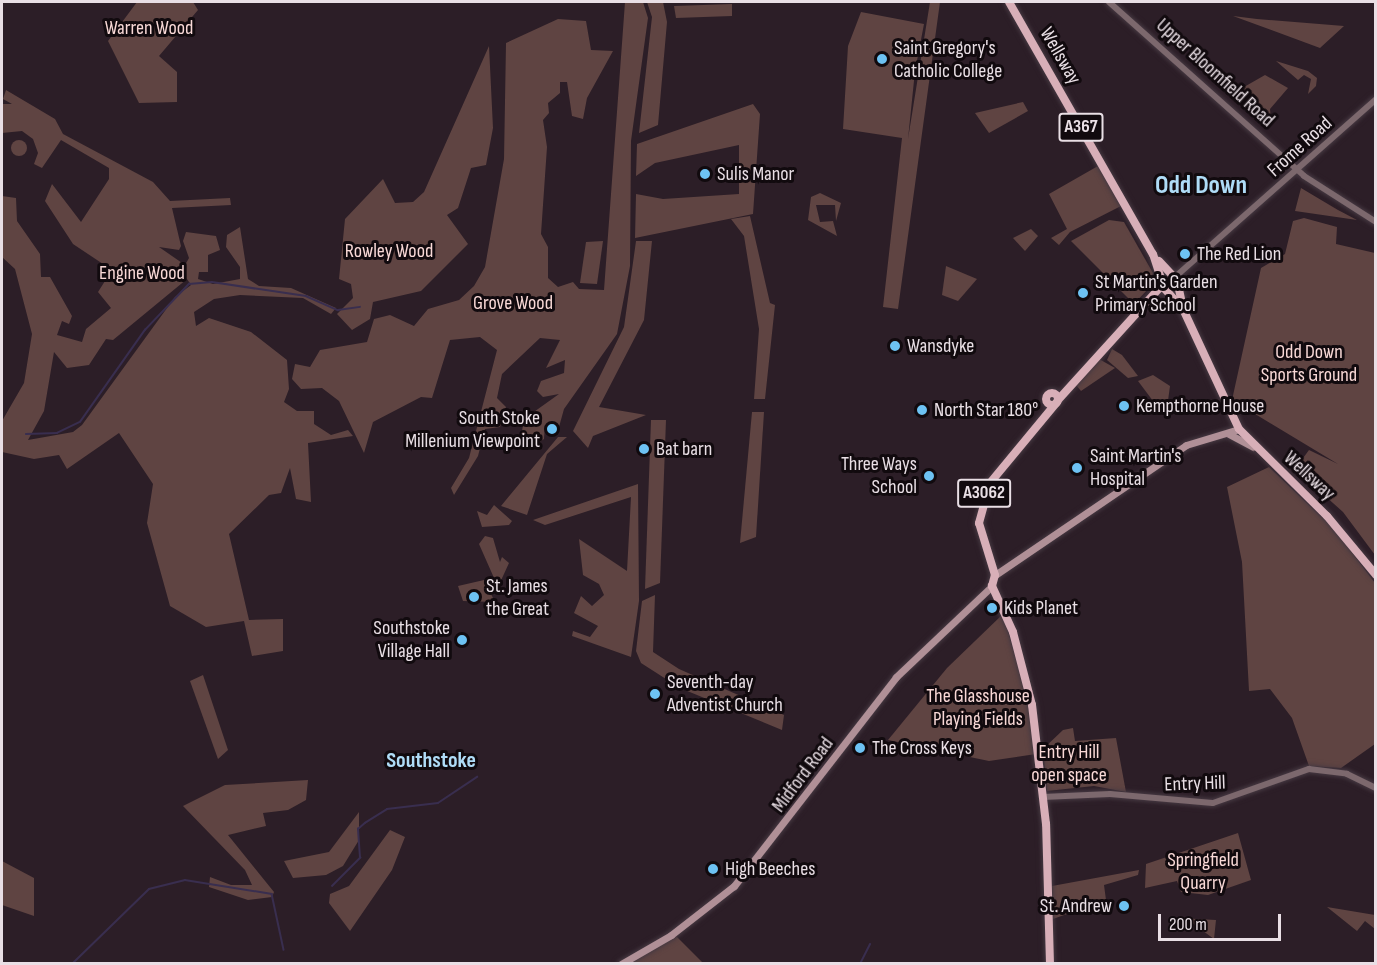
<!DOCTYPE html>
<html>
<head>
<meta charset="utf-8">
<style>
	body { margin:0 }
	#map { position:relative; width:1377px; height:965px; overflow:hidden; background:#2c1e27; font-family:"Sofia Sans Condensed",sans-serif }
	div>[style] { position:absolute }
	.green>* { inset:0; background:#5f4442 }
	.round { border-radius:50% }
	.stream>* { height:1.5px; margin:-0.75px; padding:0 0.75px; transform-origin:0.75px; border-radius:0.75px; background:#392e4f }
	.roads { filter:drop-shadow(0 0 2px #463942) drop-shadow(0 0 2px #463942) }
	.tertiary>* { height:6px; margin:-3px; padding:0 3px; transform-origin:3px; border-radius:3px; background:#7c686d }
	.secondary>* { height:7px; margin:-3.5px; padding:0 3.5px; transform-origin:3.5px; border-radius:3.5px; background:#b09097 }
	.primary>* { height:8px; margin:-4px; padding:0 4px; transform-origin:4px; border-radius:4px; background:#d8afb8 }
	.primary>.ring { margin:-4px; padding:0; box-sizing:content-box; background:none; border:8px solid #d8afb8; border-radius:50% }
	.dots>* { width:16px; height:16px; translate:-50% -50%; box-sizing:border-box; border:3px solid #110a0e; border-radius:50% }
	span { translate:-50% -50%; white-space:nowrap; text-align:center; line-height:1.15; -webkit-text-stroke:6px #110a0e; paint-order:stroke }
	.shield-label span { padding:2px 4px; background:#110a0e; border:2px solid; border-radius:4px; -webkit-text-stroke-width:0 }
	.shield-label { font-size:18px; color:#e9dfe5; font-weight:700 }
	.park-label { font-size:20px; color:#f9d9d7 }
	.poi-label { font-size:20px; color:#e9dfe5 }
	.left { translate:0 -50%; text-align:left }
	.right { translate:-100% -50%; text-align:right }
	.street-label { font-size:20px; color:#e9dfe5 }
	.quarter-label { font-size:22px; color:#afdcf7; font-weight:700 }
	.district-label { font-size:26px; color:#afdcf7; font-weight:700 }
	.frame { position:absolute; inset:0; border:3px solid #e9dfe5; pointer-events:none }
	.scale { position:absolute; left:1158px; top:914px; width:123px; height:27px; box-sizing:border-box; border:3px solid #e9dfe5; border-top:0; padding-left:8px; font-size:18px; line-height:21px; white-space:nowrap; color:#e9dfe5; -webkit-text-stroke:4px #110a0e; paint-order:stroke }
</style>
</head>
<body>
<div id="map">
	<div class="green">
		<div style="clip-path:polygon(137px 2px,193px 2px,198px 10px,159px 56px,177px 72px,177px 102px,139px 103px,108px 41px)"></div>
		<div style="clip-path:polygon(625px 2px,643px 2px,648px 18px,631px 141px,630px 266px,617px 334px,564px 409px,559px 427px,545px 425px,544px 439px,535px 445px,521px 437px,524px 419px,559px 394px,543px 397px,537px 391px,541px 381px,564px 373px,565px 360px,546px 368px,560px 340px,540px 338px,502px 374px,497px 398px,506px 407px,500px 427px,485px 429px,478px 456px,454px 495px,451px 488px,469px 458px,497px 350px,480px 337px,450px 340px,432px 398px,421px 397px,373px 422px,364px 453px,339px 401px,322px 388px,301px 389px,292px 379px,295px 364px,310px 367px,320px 350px,367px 342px,374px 319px,390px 315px,414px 326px,428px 309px,459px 300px,474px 286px,485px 267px,504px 159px,506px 43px,558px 19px,586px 21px,591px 50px,613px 51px,587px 98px,583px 119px,572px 116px,567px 82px,560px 82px,560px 93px,548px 103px,549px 113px,543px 120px,547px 147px,541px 234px,548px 247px,548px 278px,558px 287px,573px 282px,579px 289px,604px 290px)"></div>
		<div style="clip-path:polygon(647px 2px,663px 2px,667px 22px,658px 125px,639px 133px,652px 17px)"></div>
		<div style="clip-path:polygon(930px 2px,940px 2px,898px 309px,883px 307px,902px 138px,843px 129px,848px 46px,861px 12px,924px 24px,915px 71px,908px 139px)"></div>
		<div style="clip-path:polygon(732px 4px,732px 16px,676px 18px,674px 6px)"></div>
		<div style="clip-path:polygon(1233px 16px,1257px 19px,1344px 26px,1320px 48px)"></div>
		<div style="clip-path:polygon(489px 46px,493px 128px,486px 165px,471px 168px,458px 208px,447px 215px,468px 244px,421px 291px,373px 302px,370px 319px,352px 330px,337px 314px,353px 298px,351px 284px,339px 279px,345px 219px,383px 179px,395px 203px,413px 202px,424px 192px)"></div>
		<div style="clip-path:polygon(1276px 61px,1308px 71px,1317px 78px,1316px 86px,1308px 94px,1311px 79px,1304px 75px,1298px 80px)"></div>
		<div style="clip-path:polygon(1265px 75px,1288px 88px,1270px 109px,1271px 119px,1237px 91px)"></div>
		<div style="clip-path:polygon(evenodd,6px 90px,55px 119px,63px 134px,153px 182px,170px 201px,230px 198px,231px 205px,172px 208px,181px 246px,179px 250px,159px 247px,185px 265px,189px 258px,183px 241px,186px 232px,216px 236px,220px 250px,208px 255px,208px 272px,199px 272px,198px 279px,213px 284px,240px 279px,240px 267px,226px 247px,227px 235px,240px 227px,248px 279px,259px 286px,291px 288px,336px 308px,331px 314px,303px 298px,240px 295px,214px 299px,194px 312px,196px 326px,209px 318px,251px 332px,287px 360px,289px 389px,284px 402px,297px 411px,314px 411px,314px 424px,331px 435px,348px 430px,353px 436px,308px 443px,311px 502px,296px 499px,290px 468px,281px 493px,269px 495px,229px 534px,249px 620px,283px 619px,283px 651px,252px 656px,244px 621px,206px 627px,170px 606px,147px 523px,153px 484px,119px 433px,67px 469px,59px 455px,34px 459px,2px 452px,2px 421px,24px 383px,32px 334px,15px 269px,2px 257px,2px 196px,16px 198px,17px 221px,40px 254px,41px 277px,50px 277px,72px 316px,69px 324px,62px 321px,57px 335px,82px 342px,86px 329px,111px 308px,98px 292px,112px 270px,73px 244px,45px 201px,52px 184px,81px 222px,109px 179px,109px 168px,61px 140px,42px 168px,34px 164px,38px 153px,33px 139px,22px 131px,2px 133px,2px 104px,12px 104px,3px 99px,6px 90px,187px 279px,191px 285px,175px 297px,82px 425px,73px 432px,28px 440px,44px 411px,54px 352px,67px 368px,89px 365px,106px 339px,113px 340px,187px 279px)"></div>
		<div style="clip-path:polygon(1023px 102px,1028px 111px,989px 133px,975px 113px)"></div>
		<div style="clip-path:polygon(753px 104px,760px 114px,753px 214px,635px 238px,636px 194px,663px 199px,739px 194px,739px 145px,655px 163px,636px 176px,637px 144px)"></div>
		<div class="round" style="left:11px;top:140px;width:16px;height:16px"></div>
		<div style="clip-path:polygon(1098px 166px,1121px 206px,1070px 232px,1059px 245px,1051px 238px,1067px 229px,1049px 194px)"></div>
		<div style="clip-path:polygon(1301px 188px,1338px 210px,1357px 220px,1295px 211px)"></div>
		<div style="clip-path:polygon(820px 193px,841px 203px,836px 221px,835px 205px,816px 205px,820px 222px,833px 221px,837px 236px,808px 220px,811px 197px)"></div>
		<div style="clip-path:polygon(750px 216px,770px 303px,775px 305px,765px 399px,754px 399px,759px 329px,744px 236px,731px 219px)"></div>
		<div style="clip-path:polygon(1304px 218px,1337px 227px,1336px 244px,1375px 253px,1375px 555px,1343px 512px,1295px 469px,1309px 450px,1338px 464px,1232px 400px,1261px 268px,1285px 254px,1293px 221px)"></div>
		<div style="clip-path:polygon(1109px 220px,1124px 222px,1153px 273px,1149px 288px,1134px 304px,1071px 241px)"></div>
		<div style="clip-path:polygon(1031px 229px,1038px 236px,1025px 251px,1013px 238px)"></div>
		<div style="clip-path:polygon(603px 241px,597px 284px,580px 283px,586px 242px)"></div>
		<div style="clip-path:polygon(636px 241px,652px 241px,644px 320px,599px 407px,646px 415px,593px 436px,588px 448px,573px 431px,624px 327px)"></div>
		<div style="clip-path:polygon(946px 266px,977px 279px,958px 301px,942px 295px)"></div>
		<div style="clip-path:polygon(1112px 349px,1122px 355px,1138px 376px,1128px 378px,1107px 360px)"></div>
		<div style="clip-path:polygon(1099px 359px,1115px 368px,1081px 391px,1076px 385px)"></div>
		<div style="clip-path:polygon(1153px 375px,1170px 386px,1167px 408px,1153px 401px,1138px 381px)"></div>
		<div style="clip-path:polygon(752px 412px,764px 412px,756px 537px,740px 543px)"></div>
		<div style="clip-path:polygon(651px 420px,666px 420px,660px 583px,645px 589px)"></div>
		<div style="clip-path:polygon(558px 437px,567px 437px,547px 454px,527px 515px,501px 506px)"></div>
		<div style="clip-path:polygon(1269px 467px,1334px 529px,1375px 583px,1375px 744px,1341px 768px,1309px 766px,1292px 718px,1270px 689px,1249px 691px,1242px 562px,1227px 487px)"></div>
		<div style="clip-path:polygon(638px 484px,639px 601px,631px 657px,572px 636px,573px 631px,590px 637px,598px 626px,574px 613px,581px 596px,592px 606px,604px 595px,599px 584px,583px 575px,579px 539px,627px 571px,631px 497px,545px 525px,533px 520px)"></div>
		<div style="clip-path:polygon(494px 505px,512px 521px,509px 525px,482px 527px,477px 511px,487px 515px)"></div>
		<div style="clip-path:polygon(485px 536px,493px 538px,500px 562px,502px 557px,509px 563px,498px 587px,479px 544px)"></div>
		<div style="clip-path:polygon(484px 580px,495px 602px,463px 601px,458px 586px)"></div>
		<div style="clip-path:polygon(655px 595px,653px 652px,679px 669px,784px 715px,782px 730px,680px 688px,641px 663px,636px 651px,642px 601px)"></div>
		<div style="clip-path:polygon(1003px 614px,1028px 701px,1036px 754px,989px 761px,888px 740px,947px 668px)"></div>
		<div style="clip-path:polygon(203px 675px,228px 750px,218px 759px,190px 681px)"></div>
		<div style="clip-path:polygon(1073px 728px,1075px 741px,1116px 738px,1126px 792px,1094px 786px,1047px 791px,1043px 749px,1063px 730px)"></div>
		<div style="clip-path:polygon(308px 780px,306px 800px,288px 810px,263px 813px,266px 826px,228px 835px,274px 892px,272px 897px,248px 900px,209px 887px,210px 877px,231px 885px,252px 885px,245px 870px,183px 806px,225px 785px)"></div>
		<div style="clip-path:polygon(359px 812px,359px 840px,343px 866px,326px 875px,293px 878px,284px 861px,329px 852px)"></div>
		<div style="clip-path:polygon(390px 830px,405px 837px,392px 870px,350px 931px,329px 903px,330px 894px,349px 886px)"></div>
		<div style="clip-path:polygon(1238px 833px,1251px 880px,1208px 895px,1181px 892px,1177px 881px,1145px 888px,1146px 864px)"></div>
		<div style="clip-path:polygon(2px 861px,34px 878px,34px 916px,2px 905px)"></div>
		<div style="clip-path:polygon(1139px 870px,1138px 875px,1104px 885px,1106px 900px,1053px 919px,1052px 886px)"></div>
		<div style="clip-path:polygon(1327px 907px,1375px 915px,1375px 929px,1365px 921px,1357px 931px)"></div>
		<div style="clip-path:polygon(1178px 918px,1216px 920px,1214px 939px,1188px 920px)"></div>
		<div style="clip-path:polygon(676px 936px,703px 963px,626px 964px)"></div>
	</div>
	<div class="stream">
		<div style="left:26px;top:434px;width:31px;rotate:-2deg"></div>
		<div style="left:57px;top:433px;width:25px;rotate:-26deg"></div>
		<div style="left:80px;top:422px;width:113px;rotate:-54.8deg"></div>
		<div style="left:145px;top:330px;width:64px;rotate:-46.3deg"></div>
		<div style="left:189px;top:284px;width:23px;rotate:-5deg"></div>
		<div style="left:212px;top:282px;width:95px;rotate:8.5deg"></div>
		<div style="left:306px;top:296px;width:35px;rotate:24deg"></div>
		<div style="left:338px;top:310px;width:22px;rotate:-8deg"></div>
		<div style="left:332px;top:886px;width:40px;rotate:-45deg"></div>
		<div style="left:360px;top:858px;width:29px;rotate:-94deg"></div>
		<div style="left:358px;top:829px;width:9px;rotate:-41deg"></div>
		<div style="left:365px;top:823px;width:26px;rotate:-32deg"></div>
		<div style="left:387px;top:809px;width:51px;rotate:-6.7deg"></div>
		<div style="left:438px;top:803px;width:47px;rotate:-33.7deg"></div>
		<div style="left:72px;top:964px;width:107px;rotate:-44.2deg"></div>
		<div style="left:149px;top:889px;width:37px;rotate:-14deg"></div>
		<div style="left:185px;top:880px;width:88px;rotate:9.1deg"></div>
		<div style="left:272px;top:894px;width:57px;rotate:77.9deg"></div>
		<div style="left:860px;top:964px;width:22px;rotate:-63deg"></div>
	</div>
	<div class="roads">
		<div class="tertiary">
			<div style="left:1109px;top:2px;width:261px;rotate:41.7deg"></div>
			<div style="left:1304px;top:176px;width:85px;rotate:32.6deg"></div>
			<div style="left:1175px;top:277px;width:268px;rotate:-41.5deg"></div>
			<div style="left:1043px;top:797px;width:67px;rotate:-2.6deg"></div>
			<div style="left:1110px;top:794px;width:103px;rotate:5deg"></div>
			<div style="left:1213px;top:803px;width:102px;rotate:-19.5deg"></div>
			<div style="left:1309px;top:769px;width:38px;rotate:7deg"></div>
			<div style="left:1347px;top:774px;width:32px;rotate:26deg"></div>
		</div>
		<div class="secondary">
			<div style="left:1229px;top:434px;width:27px;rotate:28deg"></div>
			<div style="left:995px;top:575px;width:231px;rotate:-34.2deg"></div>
			<div style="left:1186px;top:445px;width:55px;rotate:-16.8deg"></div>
			<div style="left:621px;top:964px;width:58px;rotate:-30.1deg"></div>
			<div style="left:671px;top:935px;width:80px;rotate:-37.9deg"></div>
			<div style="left:734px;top:886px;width:264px;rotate:-52.2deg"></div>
			<div style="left:896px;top:677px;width:132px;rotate:-43.5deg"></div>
		</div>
		<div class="primary">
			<div style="left:1009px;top:2px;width:290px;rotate:60.3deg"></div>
			<div style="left:1153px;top:254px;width:36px;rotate:72deg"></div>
			<div style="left:1164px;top:288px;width:28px;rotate:48deg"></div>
			<div style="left:1183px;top:309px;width:132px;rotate:65deg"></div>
			<div style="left:1239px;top:429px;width:124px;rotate:44.7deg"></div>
			<div style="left:1327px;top:516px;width:77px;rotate:50.3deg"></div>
			<div style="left:1159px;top:261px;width:26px;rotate:47deg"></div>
			<div style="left:1177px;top:280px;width:29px;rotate:78deg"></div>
			<div class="ring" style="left:1046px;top:393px;width:4px;height:4px"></div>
			<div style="left:1058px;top:400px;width:156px;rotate:-47.8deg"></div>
			<div style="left:1050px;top:964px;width:140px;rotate:-91.6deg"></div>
			<div style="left:1046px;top:824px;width:120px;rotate:-96.7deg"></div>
			<div style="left:1032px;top:705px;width:75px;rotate:-104.6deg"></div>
			<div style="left:1013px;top:632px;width:51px;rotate:-114.5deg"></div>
			<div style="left:992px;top:586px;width:11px;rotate:-75deg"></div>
			<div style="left:995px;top:575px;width:54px;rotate:-107.1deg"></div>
			<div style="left:979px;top:523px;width:41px;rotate:-74.6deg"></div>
			<div style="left:990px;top:483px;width:105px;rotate:-50.4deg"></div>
		</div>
	</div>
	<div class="dots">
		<div style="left:882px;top:59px;background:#6dc2f3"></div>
		<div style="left:705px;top:174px;background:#6dc2f3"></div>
		<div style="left:1185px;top:254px;background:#6dc2f3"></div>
		<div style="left:1083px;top:293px;background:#6dc2f3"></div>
		<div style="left:895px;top:346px;background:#6dc2f3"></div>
		<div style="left:1124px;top:406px;background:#6dc2f3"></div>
		<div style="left:922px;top:410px;background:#6dc2f3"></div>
		<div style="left:552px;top:429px;background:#6dc2f3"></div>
		<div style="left:644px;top:449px;background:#6dc2f3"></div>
		<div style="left:1077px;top:468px;background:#6dc2f3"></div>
		<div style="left:929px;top:476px;background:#6dc2f3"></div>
		<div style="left:474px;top:597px;background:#6dc2f3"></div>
		<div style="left:992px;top:608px;background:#6dc2f3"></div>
		<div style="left:462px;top:640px;background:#6dc2f3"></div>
		<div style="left:655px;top:694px;background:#6dc2f3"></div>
		<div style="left:860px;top:748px;background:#6dc2f3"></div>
		<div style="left:713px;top:869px;background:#6dc2f3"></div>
		<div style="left:1124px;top:906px;background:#6dc2f3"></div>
	</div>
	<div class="shield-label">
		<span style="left:1081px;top:127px">A367</span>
		<span style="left:984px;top:493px">A3062</span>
	</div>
	<div class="park-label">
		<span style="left:149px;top:28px">Warren Wood</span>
		<span style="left:389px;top:251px">Rowley Wood</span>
		<span style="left:142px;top:273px">Engine Wood</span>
		<span style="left:513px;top:303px">Grove Wood</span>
		<span style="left:1309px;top:364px">Odd Down<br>Sports Ground</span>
		<span style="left:978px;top:708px">The Glasshouse<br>Playing Fields</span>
		<span style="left:1069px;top:764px">Entry Hill<br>open space</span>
		<span style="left:1203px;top:872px">Springfield<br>Quarry</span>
	</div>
	<div class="poi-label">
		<span class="left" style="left:894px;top:60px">Saint Gregory's<br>Catholic College</span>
		<span class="left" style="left:717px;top:174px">Sulis Manor</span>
		<span class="left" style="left:1197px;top:254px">The Red Lion</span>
		<span class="left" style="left:1095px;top:294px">St Martin's Garden<br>Primary School</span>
		<span class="left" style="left:907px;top:346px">Wansdyke</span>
		<span class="left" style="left:1136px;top:406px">Kempthorne House</span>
		<span class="left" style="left:934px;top:410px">North Star 180°</span>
		<span class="right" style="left:540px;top:430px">South Stoke<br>Millenium Viewpoint</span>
		<span class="left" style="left:656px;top:449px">Bat barn</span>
		<span class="left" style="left:1090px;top:468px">Saint Martin's<br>Hospital</span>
		<span class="right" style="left:917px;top:476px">Three Ways<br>School</span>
		<span class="left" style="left:486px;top:598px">St. James<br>the Great</span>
		<span class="left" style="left:1004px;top:608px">Kids Planet</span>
		<span class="right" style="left:450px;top:640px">Southstoke<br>Village Hall</span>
		<span class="left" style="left:667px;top:694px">Seventh-day<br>Adventist Church</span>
		<span class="left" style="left:872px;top:748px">The Cross Keys</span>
		<span class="left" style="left:725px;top:869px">High Beeches</span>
		<span class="right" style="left:1112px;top:906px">St. Andrew</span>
	</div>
	<div class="street-label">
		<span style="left:1060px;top:56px;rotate:60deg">Wellsway</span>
		<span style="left:1215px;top:73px;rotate:42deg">Upper Bloomfield Road</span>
		<span style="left:1300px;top:147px;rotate:-42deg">Frome Road</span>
		<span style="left:1309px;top:476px;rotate:43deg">Wellsway</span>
		<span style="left:803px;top:775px;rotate:-53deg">Midford Road</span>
		<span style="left:1195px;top:784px;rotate:-2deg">Entry Hill</span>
	</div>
	<div class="quarter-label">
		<span style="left:431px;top:761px">Southstoke</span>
	</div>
	<div class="district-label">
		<span style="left:1201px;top:186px">Odd Down</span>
	</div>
	<div class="frame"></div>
	<div class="scale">200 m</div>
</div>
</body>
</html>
